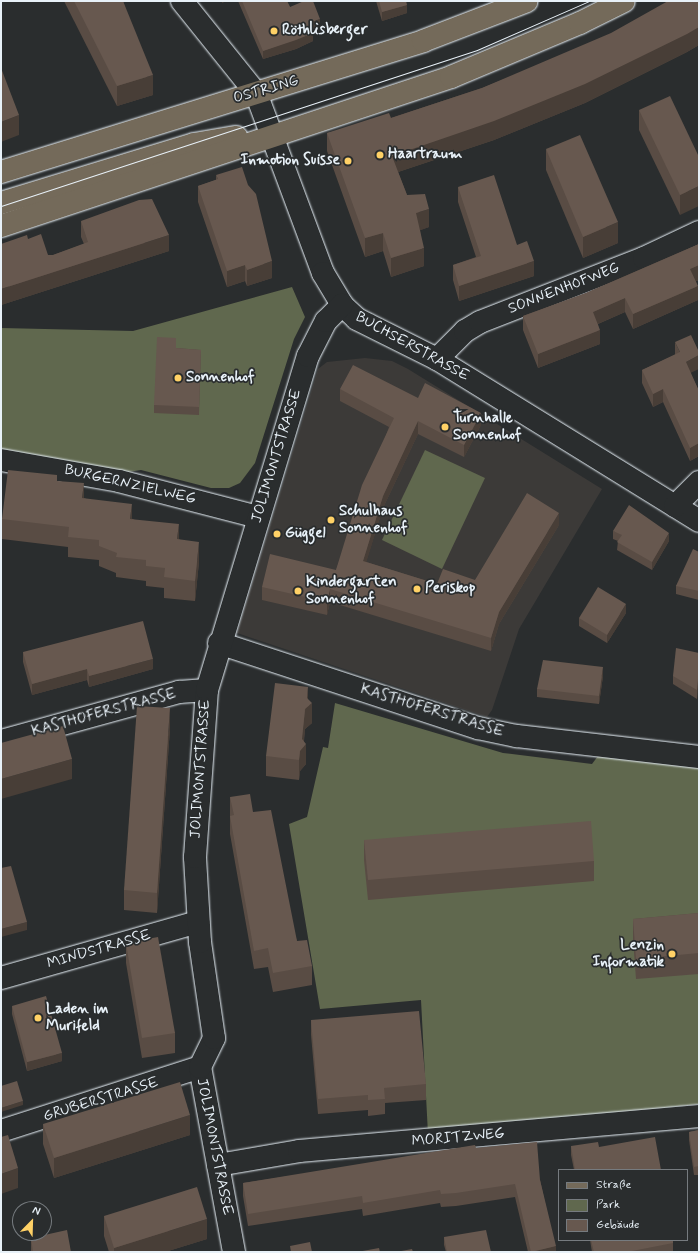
<!DOCTYPE html>
<html>
<head>
<meta charset="utf-8">
<style>
	body { margin:0 }
	#map { position:relative; width:700px; height:1253px; overflow:hidden; background:#2a2d2e; font-family:Mynerve,sans-serif }
	div>[style] { position:absolute }
	.built>* { inset:0; background:#3c3a38 }
	.green>* { inset:0; background:#60684e }
	.roads { filter:drop-shadow(0 0 1px #e8f1f8) drop-shadow(0 0 1px #e8f1f8) }
	.minor>* { height:22px; margin:-11px; padding:0 11px; transform-origin:11px; border-radius:11px; background:#2a2d2e }
	.major>* { height:22px; margin:-11px; padding:0 11px; transform-origin:11px; border-radius:11px; background:#746a5a }
	.tram>* { height:1px; margin:-0.5px; padding:0 0.5px; transform-origin:0.5px; border-radius:0.5px; background:#e8f1f8 }
	.wall>* { inset:0; background:#594c44 }
	.shaded-wall>* { inset:0; background:#483e37 }
	.building>* { inset:0; background:#67584f }
	.dots>* { width:11px; height:11px; translate:-50% -50%; box-sizing:border-box; border:2px solid #2a2d2e; border-radius:50% }
	span { translate:-50% -50%; white-space:nowrap; text-align:center; line-height:1.15; -webkit-text-stroke:3.5px #2a2d2e; paint-order:stroke }
	.poi-label { font-size:15px; color:#e8f1f8; font-weight:700 }
	.left { translate:0 -50%; text-align:left }
	.right { translate:-100% -50%; text-align:right }
	.street-label { font-size:15px; color:#e8f1f8 }
	.frame { position:absolute; inset:0; border:2px solid #e8f1f8; pointer-events:none }
	.legend { position:absolute; left:558px; top:1169px; width:130px; height:72px; box-sizing:border-box; background:#2a2d2e; border:1px solid #767b7f; margin:0; padding:5px 7px; list-style:none; font-size:12px; color:#e8f1f8 }
	.legend li { display:flex; align-items:center; gap:8px; height:20px }
	.legend b { width:20px; border:1px solid #767b7f }
	.north { position:absolute; left:12px; top:1201px; width:40px; height:40px; box-sizing:border-box; background:#2a2d2e; border:1px solid #767b7f; border-radius:50%; rotate:23deg; font-size:11px; font-weight:700; line-height:16px; text-align:center; color:#e8f1f8 }
	.north::after { content:''; display:block; margin:auto; width:14px; height:18px; background:#ffd166; clip-path:polygon(50% 0,100% 100%,50% 72%,0 100%) }
</style>
</head>
<body>
<div id="map">
	<div class="built">
		<div style="clip-path:polygon(365px 358px,392px 361px,408px 369px,602px 489px,519px 629px,492px 710px,487px 717px,237px 633px,318px 369px,327px 362px)"></div>
	</div>
	<div class="green">
		<div style="clip-path:polygon(292px 287px,305px 317px,294px 339px,255px 463px,240px 483px,229px 488px,211px 488px,141px 470px,128px 472px,1px 451px,1px 328px,133px 331px)"></div>
		<div style="clip-path:polygon(425px 450px,485px 478px,442px 569px,382px 540px)"></div>
		<div style="clip-path:polygon(335px 703px,503px 753px,592px 764px,598px 756px,699px 768px,699px 1104px,428px 1134px,421px 1000px,320px 1009px,289px 824px,307px 817px,323px 747px,328px 748px)"></div>
	</div>
	<div class="roads">
		<div class="minor">
			<div style="left:182px;top:1px;width:118px;rotate:51.2deg"></div>
			<div style="left:256px;top:93px;width:192px;rotate:69.6deg"></div>
			<div style="left:323px;top:273px;width:37px;rotate:59deg"></div>
			<div style="left:342px;top:305px;width:21px;rotate:43deg"></div>
			<div style="left:357px;top:319px;width:89px;rotate:26.6deg"></div>
			<div style="left:437px;top:359px;width:308px;rotate:31.7deg"></div>
			<div style="left:437px;top:359px;width:40px;rotate:-45deg"></div>
			<div style="left:465px;top:331px;width:17px;rotate:-31deg"></div>
			<div style="left:480px;top:322px;width:176px;rotate:-21.3deg"></div>
			<div style="left:644px;top:258px;width:61px;rotate:-25.3deg"></div>
			<div style="left:1px;top:460px;width:120px;rotate:10.1deg"></div>
			<div style="left:119px;top:481px;width:144px;rotate:14.5deg"></div>
			<div style="left:675px;top:506px;width:34px;rotate:-45deg"></div>
			<div style="left:219px;top:643px;width:273px;rotate:18.2deg"></div>
			<div style="left:478px;top:728px;width:40px;rotate:12deg"></div>
			<div style="left:517px;top:736px;width:183px;rotate:6.6deg"></div>
			<div style="left:1px;top:741px;width:185px;rotate:-15.4deg"></div>
			<div style="left:179px;top:692px;width:28px;rotate:-4deg"></div>
			<div style="left:1px;top:978px;width:205px;rotate:-15.9deg"></div>
			<div style="left:1px;top:1131px;width:209px;rotate:-17.8deg"></div>
			<div style="left:218px;top:1165px;width:82px;rotate:-9.8deg"></div>
			<div style="left:299px;top:1151px;width:402px;rotate:-5deg"></div>
			<div style="left:234px;top:1252px;width:188px;rotate:-100.4deg"></div>
			<div style="left:200px;top:1067px;width:32px;rotate:-64deg"></div>
			<div style="left:214px;top:1038px;width:97px;rotate:-98.3deg"></div>
			<div style="left:200px;top:942px;width:85px;rotate:-93.4deg"></div>
			<div style="left:195px;top:857px;width:167px;rotate:-85.9deg"></div>
			<div style="left:207px;top:690px;width:349px;rotate:-73.2deg"></div>
			<div style="left:308px;top:356px;width:39px;rotate:-63deg"></div>
			<div style="left:326px;top:321px;width:23px;rotate:-45deg"></div>
		</div>
		<div class="major">
			<div style="left:1px;top:172px;width:442px;rotate:-17.2deg"></div>
			<div style="left:423px;top:41px;width:111px;rotate:-21deg"></div>
			<div style="left:1px;top:203px;width:202px;rotate:-17deg"></div>
			<div style="left:194px;top:144px;width:43px;rotate:-9.5deg"></div>
			<div style="left:1px;top:226px;width:474px;rotate:-18.3deg"></div>
			<div style="left:451px;top:77px;width:140px;rotate:-22.7deg"></div>
			<div style="left:580px;top:23px;width:49px;rotate:-26.6deg"></div>
		</div>
	</div>
	<div class="tram">
		<div style="left:1px;top:206px;width:501px;rotate:-18.15deg"></div>
		<div style="left:477px;top:50px;width:122px;rotate:-23.6deg"></div>
	</div>
	<div class="wall">
		<div style="clip-path:polygon(64px 1px,123px 1px,153px 95px,117px 106px)"></div>
		<div style="clip-path:polygon(238px 1px,287px 1px,290px 7px,320px 27px,312px 30px,313px 41px,296px 49px,263px 59px)"></div>
		<div style="clip-path:polygon(376px 1px,406px 1px,407px 13px,382px 21px)"></div>
		<div style="clip-path:polygon(699px 1px,699px 45px,687px 52px,585px 103px,494px 140px,398px 172px,407px 195px,429px 227px,420px 230px,424px 266px,391px 277px,383px 251px,365px 257px,327px 151px,327px 133px,391px 118px,482px 88px)"></div>
		<div style="clip-path:polygon(639px 110px,699px 157px,680px 215px,639px 130px)"></div>
		<div style="clip-path:polygon(546px 149px,618px 243px,583px 258px,546px 170px)"></div>
		<div style="clip-path:polygon(216px 175px,272px 278px,247px 286px,245px 281px,227px 287px,198px 202px,198px 186px,216px 180px)"></div>
		<div style="clip-path:polygon(458px 187px,517px 245px,534px 276px,459px 301px,453px 280px,453px 265px,476px 257px,458px 202px)"></div>
		<div style="clip-path:polygon(81px 221px,169px 251px,1px 305px,28px 239px,48px 255px,53px 255px,84px 244px,81px 237px)"></div>
		<div style="clip-path:polygon(699px 244px,699px 280px,696px 281px,698px 300px,633px 329px,625px 312px,598px 324px,600px 344px,538px 368px,523px 330px,523px 316px,586px 293px)"></div>
		<div style="clip-path:polygon(675px 342px,699px 391px,699px 456px,690px 461px,663px 402px,653px 407px,642px 383px,642px 370px,675px 355px)"></div>
		<div style="clip-path:polygon(176px 348px,201px 350px,199px 415px,154px 413px,154px 405px)"></div>
		<div style="clip-path:polygon(340px 389px,418px 398px,481px 425px,464px 457px,418px 434px,383px 508px,366px 562px,437px 584px,475px 580px,559px 525px,499px 624px,491px 651px,330px 602px,327px 615px,262px 600px,262px 587px,336px 570px,389px 427px,340px 401px)"></div>
		<div style="clip-path:polygon(57px 481px,84px 498px,179px 539px,199px 562px,195px 601px,164px 598px,164px 588px,146px 586px,146px 581px,116px 577px,116px 573px,99px 566px,99px 560px,68px 557px,68px 547px,2px 539px,2px 519px)"></div>
		<div style="clip-path:polygon(613px 531px,669px 541px,652px 570px,617px 550px,618px 541px,613px 539px)"></div>
		<div style="clip-path:polygon(699px 552px,699px 600px,676px 594px,676px 586px)"></div>
		<div style="clip-path:polygon(626px 613px,607px 643px,579px 626px,579px 618px)"></div>
		<div style="clip-path:polygon(23px 652px,153px 669px,89px 687px,87px 680px,32px 695px,23px 662px)"></div>
		<div style="clip-path:polygon(699px 653px,697px 699px,673px 684px,673px 676px)"></div>
		<div style="clip-path:polygon(603px 676px,599px 704px,537px 697px,537px 689px)"></div>
		<div style="clip-path:polygon(308px 699px,312px 723px,305px 729px,304px 741px,306px 764px,300px 771px,299px 780px,266px 776px,266px 756px)"></div>
		<div style="clip-path:polygon(170px 728px,157px 913px,124px 910px,124px 890px)"></div>
		<div style="clip-path:polygon(230px 797px,253px 812px,297px 941px,312px 966px,312px 985px,273px 992px,268px 967px,254px 969px,230px 834px)"></div>
		<div style="clip-path:polygon(364px 840px,594px 861px,594px 881px,368px 900px,364px 860px)"></div>
		<div style="clip-path:polygon(699px 913px,699px 974px,636px 979px,633px 939px,633px 919px)"></div>
		<div style="clip-path:polygon(126px 943px,175px 1033px,175px 1053px,142px 1058px,126px 963px)"></div>
		<div style="clip-path:polygon(12px 1006px,62px 1061px,27px 1071px,12px 1014px)"></div>
		<div style="clip-path:polygon(311px 1020px,426px 1084px,426px 1100px,385px 1103px,385px 1114px,368px 1116px,368px 1110px,318px 1114px,311px 1035px)"></div>
		<div style="clip-path:polygon(43px 1124px,190px 1135px,54px 1178px,43px 1144px)"></div>
		<div style="clip-path:polygon(699px 1130px,699px 1175px,694px 1175px,689px 1140px,689px 1132px)"></div>
		<div style="clip-path:polygon(571px 1146px,599px 1147px,661px 1170px,574px 1170px,571px 1155px)"></div>
		<div style="clip-path:polygon(476px 1148px,540px 1180px,556px 1252px,528px 1252px,515px 1197px,456px 1206px,441px 1207px,440px 1203px,363px 1216px,362px 1209px,248px 1226px,243px 1196px,243px 1183px)"></div>
		<div style="clip-path:polygon(104px 1216px,207px 1239px,165px 1252px,109px 1252px,104px 1236px)"></div>
		<div style="clip-path:polygon(444px 1237px,491px 1252px,446px 1252px,444px 1245px)"></div>
		<div style="clip-path:polygon(31px 1238px,71px 1252px,31px 1252px)"></div>
		<div style="clip-path:polygon(590px 1240px,673px 1240px,673px 1251px,670px 1252px,592px 1252px)"></div>
	</div>
	<div class="shaded-wall">
		<div style="clip-path:polygon(222px 1px,227px 1px,222px 3px)"></div>
		<div style="clip-path:polygon(407px 5px,407px 13px,382px 21px,382px 12px)"></div>
		<div style="clip-path:polygon(320px 19px,320px 27px,309px 32px,309px 23px)"></div>
		<div style="clip-path:polygon(699px 27px,699px 45px,687px 52px,585px 103px,494px 140px,392px 174px,392px 156px)"></div>
		<div style="clip-path:polygon(313px 33px,313px 41px,296px 49px,263px 59px,263px 51px)"></div>
		<div style="clip-path:polygon(153px 75px,153px 95px,117px 106px,117px 86px)"></div>
		<div style="clip-path:polygon(19px 115px,19px 135px,1px 142px,1px 122px)"></div>
		<div style="clip-path:polygon(699px 186px,699px 206px,680px 215px,680px 195px)"></div>
		<div style="clip-path:polygon(429px 209px,429px 227px,416px 232px,416px 213px)"></div>
		<div style="clip-path:polygon(618px 222px,618px 243px,583px 258px,583px 237px)"></div>
		<div style="clip-path:polygon(383px 233px,383px 251px,365px 257px,365px 238px)"></div>
		<div style="clip-path:polygon(169px 235px,169px 251px,1px 305px,1px 289px)"></div>
		<div style="clip-path:polygon(424px 248px,424px 266px,391px 277px,391px 258px)"></div>
		<div style="clip-path:polygon(272px 261px,272px 278px,247px 286px,247px 270px)"></div>
		<div style="clip-path:polygon(534px 261px,534px 276px,459px 301px,459px 286px)"></div>
		<div style="clip-path:polygon(245px 265px,245px 281px,227px 287px,227px 271px)"></div>
		<div style="clip-path:polygon(699px 265px,699px 280px,690px 284px,690px 269px)"></div>
		<div style="clip-path:polygon(698px 286px,698px 300px,633px 329px,633px 314px)"></div>
		<div style="clip-path:polygon(625px 298px,625px 312px,593px 326px,593px 312px)"></div>
		<div style="clip-path:polygon(600px 330px,600px 344px,538px 368px,538px 354px)"></div>
		<div style="clip-path:polygon(699px 355px,699px 369px,686px 375px,686px 362px)"></div>
		<div style="clip-path:polygon(663px 389px,663px 402px,653px 407px,653px 394px)"></div>
		<div style="clip-path:polygon(481px 413px,481px 425px,464px 457px,464px 445px)"></div>
		<div style="clip-path:polygon(418px 421px,418px 434px,383px 508px,363px 573px,363px 561px,383px 496px)"></div>
		<div style="clip-path:polygon(699px 443px,699px 456px,690px 461px,690px 448px)"></div>
		<div style="clip-path:polygon(84px 483px,84px 504px,82px 498px)"></div>
		<div style="clip-path:polygon(132px 504px,132px 524px,130px 519px)"></div>
		<div style="clip-path:polygon(559px 513px,559px 525px,499px 624px,491px 651px,491px 638px,499px 612px)"></div>
		<div style="clip-path:polygon(179px 524px,179px 544px,177px 539px)"></div>
		<div style="clip-path:polygon(669px 533px,669px 541px,652px 570px,652px 562px)"></div>
		<div style="clip-path:polygon(199px 542px,199px 562px,195px 601px,195px 581px)"></div>
		<div style="clip-path:polygon(330px 589px,330px 602px,327px 615px,327px 602px)"></div>
		<div style="clip-path:polygon(626px 604px,626px 613px,607px 643px,607px 635px)"></div>
		<div style="clip-path:polygon(153px 659px,153px 669px,89px 687px,89px 676px)"></div>
		<div style="clip-path:polygon(603px 667px,603px 676px,599px 704px,599px 696px)"></div>
		<div style="clip-path:polygon(87px 669px,87px 680px,32px 695px,32px 684px)"></div>
		<div style="clip-path:polygon(699px 669px,699px 677px,697px 699px,697px 690px)"></div>
		<div style="clip-path:polygon(308px 687px,308px 706px,312px 703px,312px 723px,305px 729px,303px 747px,306px 744px,306px 764px,300px 771px,299px 780px,299px 760px)"></div>
		<div style="clip-path:polygon(170px 708px,170px 728px,157px 913px,157px 893px)"></div>
		<div style="clip-path:polygon(72px 759px,72px 779px,1px 799px,1px 779px)"></div>
		<div style="clip-path:polygon(27px 922px,27px 930px,1px 937px,1px 929px)"></div>
		<div style="clip-path:polygon(62px 1053px,62px 1061px,27px 1071px,27px 1062px)"></div>
		<div style="clip-path:polygon(23px 1101px,23px 1105px,1px 1112px,1px 1108px)"></div>
		<div style="clip-path:polygon(190px 1115px,190px 1135px,54px 1178px,54px 1158px)"></div>
		<div style="clip-path:polygon(18px 1168px,18px 1188px,1px 1194px,1px 1174px)"></div>
		<div style="clip-path:polygon(207px 1219px,207px 1239px,165px 1252px,114px 1252px,114px 1248px)"></div>
		<div style="clip-path:polygon(556px 1246px,556px 1252px,531px 1252px)"></div>
	</div>
	<div class="building">
		<div style="clip-path:polygon(74px 1px,123px 1px,153px 75px,117px 86px)"></div>
		<div style="clip-path:polygon(242px 1px,287px 1px,290px 7px,304px 1px,313px 1px,320px 19px,309px 23px,313px 33px,296px 40px,263px 51px)"></div>
		<div style="clip-path:polygon(379px 1px,406px 1px,407px 5px,382px 12px)"></div>
		<div style="clip-path:polygon(668px 1px,699px 1px,699px 27px,687px 34px,585px 84px,494px 121px,392px 156px,407px 195px,425px 194px,429px 209px,416px 213px,424px 248px,391px 258px,383px 233px,365px 238px,327px 133px,389px 113px,391px 118px,482px 88px,611px 33px)"></div>
		<div style="clip-path:polygon(1px 68px,19px 115px,1px 122px)"></div>
		<div style="clip-path:polygon(670px 96px,699px 157px,699px 186px,680px 195px,639px 110px)"></div>
		<div style="clip-path:polygon(580px 135px,618px 222px,583px 237px,546px 149px)"></div>
		<div style="clip-path:polygon(242px 167px,248px 185px,256px 194px,272px 261px,247px 270px,245px 265px,227px 271px,198px 186px,218px 179px,216px 175px)"></div>
		<div style="clip-path:polygon(494px 175px,517px 245px,527px 241px,534px 261px,459px 286px,453px 265px,481px 256px,458px 187px)"></div>
		<div style="clip-path:polygon(152px 199px,169px 235px,1px 289px,1px 244px,27px 235px,28px 239px,41px 234px,48px 255px,53px 255px,88px 242px,81px 221px,139px 200px)"></div>
		<div style="clip-path:polygon(699px 244px,699px 265px,690px 269px,698px 286px,633px 314px,625px 298px,593px 312px,600px 330px,538px 354px,523px 316px,586px 293px)"></div>
		<div style="clip-path:polygon(691px 335px,699px 352px,699px 355px,686px 362px,699px 391px,699px 443px,690px 448px,663px 389px,653px 394px,642px 370px,680px 352px,675px 342px)"></div>
		<div style="clip-path:polygon(157px 337px,176px 338px,176px 348px,201px 350px,199px 407px,154px 405px)"></div>
		<div style="clip-path:polygon(353px 365px,418px 398px,425px 383px,481px 413px,464px 445px,418px 421px,383px 496px,363px 561px,437px 584px,443px 569px,475px 580px,527px 493px,559px 513px,499px 612px,491px 638px,330px 589px,327px 602px,262px 587px,270px 554px,336px 570px,362px 485px,394px 418px,340px 389px)"></div>
		<div style="clip-path:polygon(8px 470px,57px 475px,57px 481px,84px 483px,82px 498px,132px 504px,130px 519px,179px 524px,177px 539px,199px 542px,195px 581px,164px 577px,165px 568px,146px 566px,146px 560px,116px 557px,117px 553px,99px 546px,99px 540px,68px 537px,69px 527px,2px 519px)"></div>
		<div style="clip-path:polygon(629px 505px,669px 533px,652px 562px,617px 542px,622px 535px,613px 531px)"></div>
		<div style="clip-path:polygon(693px 549px,699px 552px,699px 591px,676px 586px)"></div>
		<div style="clip-path:polygon(598px 587px,626px 604px,607px 635px,579px 618px)"></div>
		<div style="clip-path:polygon(143px 621px,153px 659px,89px 676px,87px 669px,32px 684px,23px 652px)"></div>
		<div style="clip-path:polygon(676px 648px,699px 653px,699px 669px,697px 690px,673px 676px)"></div>
		<div style="clip-path:polygon(543px 660px,603px 667px,599px 696px,537px 689px)"></div>
		<div style="clip-path:polygon(275px 683px,308px 687px,307px 698px,312px 703px,305px 709px,302px 739px,306px 744px,300px 751px,299px 760px,266px 756px)"></div>
		<div style="clip-path:polygon(137px 706px,170px 708px,157px 893px,124px 890px)"></div>
		<div style="clip-path:polygon(63px 726px,72px 759px,1px 779px,1px 743px)"></div>
		<div style="clip-path:polygon(250px 794px,253px 812px,271px 810px,297px 941px,307px 940px,312px 966px,273px 973px,268px 948px,254px 951px,230px 816px,234px 815px,230px 797px)"></div>
		<div style="clip-path:polygon(591px 821px,594px 861px,368px 880px,364px 840px)"></div>
		<div style="clip-path:polygon(11px 866px,27px 922px,1px 929px,1px 868px)"></div>
		<div style="clip-path:polygon(699px 913px,699px 953px,636px 959px,633px 919px)"></div>
		<div style="clip-path:polygon(158px 937px,175px 1033px,142px 1038px,126px 943px)"></div>
		<div style="clip-path:polygon(46px 996px,62px 1053px,27px 1062px,12px 1006px)"></div>
		<div style="clip-path:polygon(419px 1011px,426px 1084px,384px 1088px,385px 1099px,368px 1100px,368px 1095px,318px 1099px,311px 1020px)"></div>
		<div style="clip-path:polygon(17px 1081px,23px 1101px,1px 1108px,1px 1086px)"></div>
		<div style="clip-path:polygon(180px 1082px,190px 1115px,54px 1158px,43px 1124px)"></div>
		<div style="clip-path:polygon(699px 1130px,699px 1166px,694px 1167px,689px 1132px)"></div>
		<div style="clip-path:polygon(8px 1135px,18px 1168px,1px 1174px,1px 1137px)"></div>
		<div style="clip-path:polygon(655px 1137px,661px 1170px,575px 1170px,571px 1146px,598px 1142px,599px 1147px)"></div>
		<div style="clip-path:polygon(537px 1142px,540px 1180px,556px 1246px,531px 1252px,515px 1184px,456px 1193px,441px 1194px,440px 1190px,363px 1203px,362px 1196px,248px 1214px,243px 1183px,475px 1145px,476px 1148px)"></div>
		<div style="clip-path:polygon(197px 1187px,207px 1219px,114px 1248px,104px 1216px)"></div>
		<div style="clip-path:polygon(67px 1230px,71px 1252px,33px 1252px,31px 1238px)"></div>
		<div style="clip-path:polygon(486px 1230px,491px 1252px,447px 1252px,444px 1237px)"></div>
		<div style="clip-path:polygon(591px 1240px,673px 1240px,673px 1243px,627px 1252px,604px 1252px,604px 1251px,594px 1252px)"></div>
		<div style="clip-path:polygon(310px 1242px,312px 1252px,291px 1252px,290px 1246px)"></div>
		<div style="clip-path:polygon(379px 1248px,380px 1252px,357px 1252px)"></div>
		<div style="clip-path:polygon(412px 1249px,413px 1252px,396px 1252px)"></div>
	</div>
	<div class="dots">
		<div style="left:274px;top:31px;background:#ffd166"></div>
		<div style="left:380px;top:155px;background:#ffd166"></div>
		<div style="left:348px;top:161px;background:#ffd166"></div>
		<div style="left:178px;top:378px;background:#ffd166"></div>
		<div style="left:445px;top:427px;background:#ffd166"></div>
		<div style="left:331px;top:520px;background:#ffd166"></div>
		<div style="left:277px;top:534px;background:#ffd166"></div>
		<div style="left:417px;top:589px;background:#ffd166"></div>
		<div style="left:298px;top:591px;background:#ffd166"></div>
		<div style="left:672px;top:954px;background:#ffd166"></div>
		<div style="left:38px;top:1018px;background:#ffd166"></div>
	</div>
	<div class="poi-label">
		<span class="left" style="left:282px;top:31px">Röthlisberger</span>
		<span class="left" style="left:388px;top:155px">Haartraum</span>
		<span class="right" style="left:340px;top:161px">Inmotion Suisse</span>
		<span class="left" style="left:186px;top:378px">Sonnenhof</span>
		<span class="left" style="left:453px;top:427px">Turnhalle<br>Sonnenhof</span>
		<span class="left" style="left:339px;top:520px">Schulhaus<br>Sonnenhof</span>
		<span class="left" style="left:285px;top:534px">Güggel</span>
		<span class="left" style="left:306px;top:591px">Kindergarten<br>Sonnenhof</span>
		<span class="left" style="left:425px;top:589px">Periskop</span>
		<span class="right" style="left:664px;top:954px">Lenzin<br>Informatik</span>
		<span class="left" style="left:46px;top:1018px">Laden im<br>Murifeld</span>
	</div>
	<div class="street-label">
		<span style="left:266px;top:90px;rotate:-16deg">OSTRING</span>
		<span style="left:564px;top:289px;rotate:-21deg">SONNENHOFWEG</span>
		<span style="left:412px;top:347px;rotate:29deg">BUCHSERSTRASSE</span>
		<span style="left:277px;top:456px;rotate:-73deg">JOLIMONTSTRASSE</span>
		<span style="left:130px;top:485px;rotate:13deg">BURGERNZIELWEG</span>
		<span style="left:432px;top:711px;rotate:17deg">KASTHOFERSTRASSE</span>
		<span style="left:104px;top:713px;rotate:-15deg">KASTHOFERSTRASSE</span>
		<span style="left:201px;top:769px;rotate:-86deg">JOLIMONTSTRASSE</span>
		<span style="left:99px;top:950px;rotate:-16deg">MINDSTRASSE</span>
		<span style="left:101px;top:1100px;rotate:-17deg">GRUBERSTRASSE</span>
		<span style="left:458px;top:1138px;rotate:-5deg">MORITZWEG</span>
		<span style="left:214px;top:1147px;rotate:79deg">JOLIMONTSTRASSE</span>
	</div>
	<div class="frame"></div>
	<ul class="legend">
	<li><b style="height:5px;background:#746a5a"></b>Straße</li>
	<li><b style="height:11px;background:#60684e"></b>Park</li>
	<li><b style="height:11px;background:#67584f"></b>Gebäude</li>
	</ul>
	<div class="north">N</div>
</div>
</body>
</html>
